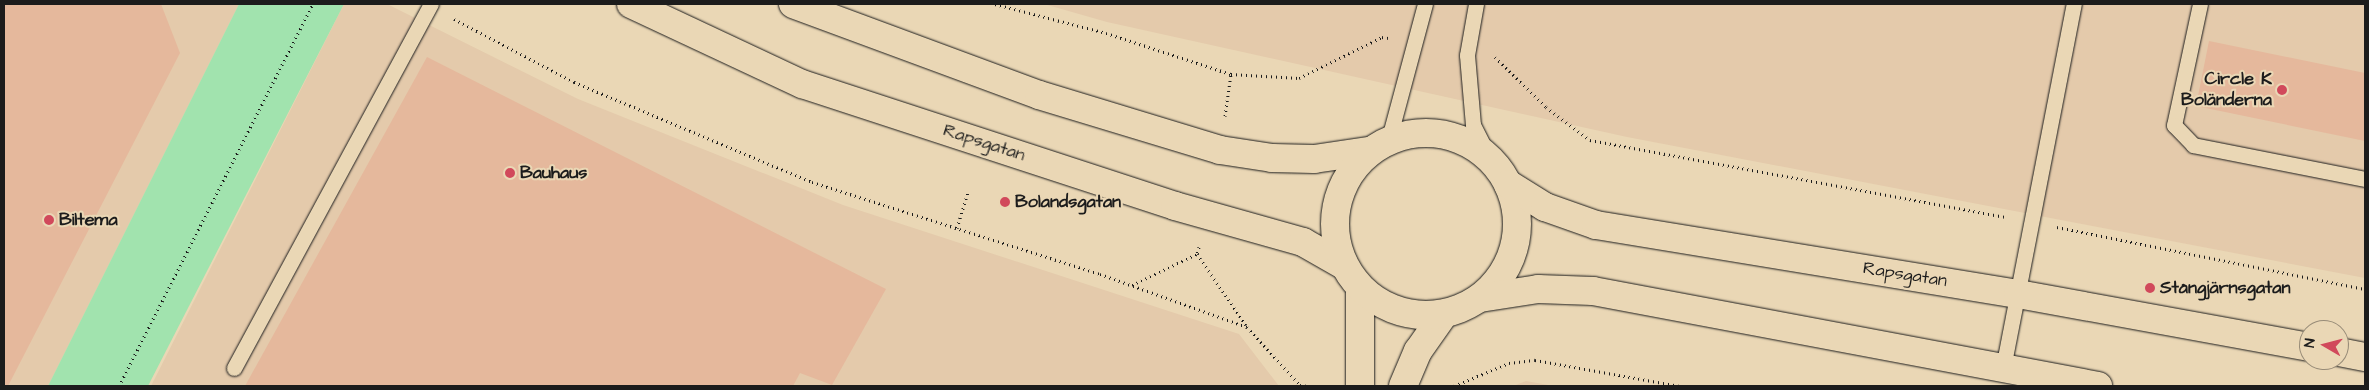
<!DOCTYPE html>
<html>
<head>
<meta charset="utf-8">
<style>
	body { margin:0 }
	#map { position:relative; width:2369px; height:390px; overflow:hidden; background:#ead7b5; font-family:"Architects Daughter",sans-serif }
	div>[style] { position:absolute }
	.built>* { inset:0; background:#e4caab }
	.green>* { inset:0; background:#a1e3ae }
	.building>* { inset:0; background:#e5b89c }
	.path>* { height:3px; margin-top:-1.5px; transform-origin:0; background:repeating-linear-gradient(90deg,#1c1c1c 0 1px,transparent 0 5px) }
	.roads { filter:drop-shadow(0 0 1px #1c1c1c) drop-shadow(0 0 1px #1c1c1c) }
	.service>* { height:15px; margin:-7.5px; padding:0 7.5px; transform-origin:7.5px; border-radius:7.5px; background:#ead7b5 }
	.minor>* { height:28px; margin:-14px; padding:0 14px; transform-origin:14px; border-radius:14px; background:#ead7b5 }
	.tertiary>* { height:28px; margin:-14px; padding:0 14px; transform-origin:14px; border-radius:14px; background:#ead7b5 }
	.tertiary>.ring { margin:-14px; padding:0; box-sizing:content-box; background:none; border:28px solid #ead7b5; border-radius:50% }
	.dots>* { width:14px; height:14px; translate:-50% -50%; box-sizing:border-box; border:2px solid #ead7b5; border-radius:50% }
	span { translate:-50% -50%; white-space:nowrap; text-align:center; line-height:1.15; -webkit-text-stroke:4px #ead7b5; paint-order:stroke }
	.poi-label { font-size:18px; color:#1c1c1c; font-weight:700 }
	.right { translate:-100% -50%; text-align:right }
	.left { translate:0 -50%; text-align:left }
	.street-label { font-size:18px; color:#1c1c1c }
	.frame { position:absolute; inset:0; border:5px solid #1c1c1c; pointer-events:none }
	.north { position:absolute; left:2299px; top:320px; width:50px; height:50px; box-sizing:border-box; background:#ead7b5; border:1px solid #988c78; border-radius:50%; rotate:278deg; font-size:14px; font-weight:700; line-height:20px; text-align:center; color:#1c1c1c }
	.north::after { content:''; display:block; margin:auto; width:18px; height:22px; background:#d1495b; clip-path:polygon(50% 0,100% 100%,50% 72%,0 100%) }
</style>
</head>
<body>
<div id="map">
	<div class="built">
		<div style="clip-path:polygon(4px 4px,239px 4px,48px 386px,4px 386px)"></div>
		<div style="clip-path:polygon(344px 4px,387px 4px,578px 99px,843px 205px,1239px 334px,1279px 386px,151px 386px)"></div>
		<div style="clip-path:polygon(1044px 4px,2365px 4px,2365px 278px,1627px 137px,1107px 22px)"></div>
		<div style="clip-path:polygon(1526px 381px,1554px 386px,1513px 386px)"></div>
	</div>
	<div class="green">
		<div style="clip-path:polygon(239px 4px,344px 4px,148px 386px,48px 386px)"></div>
	</div>
	<div class="building">
		<div style="clip-path:polygon(4px 4px,161px 4px,180px 53px,8px 386px,4px 386px)"></div>
		<div style="clip-path:polygon(2209px 41px,2365px 73px,2365px 141px,2196px 106px)"></div>
		<div style="clip-path:polygon(427px 57px,886px 289px,832px 385px,800px 373px,793px 386px,245px 386px)"></div>
	</div>
	<div class="path">
		<div style="left:995px;top:4px;width:115px;rotate:14.6deg"></div>
		<div style="left:1106px;top:33px;width:132px;rotate:18.2deg"></div>
		<div style="left:1231px;top:74px;width:68px;rotate:3.4deg"></div>
		<div style="left:1299px;top:78px;width:93px;rotate:-26.3deg"></div>
		<div style="left:1382px;top:37px;width:6px;rotate:9deg"></div>
		<div style="left:454px;top:19px;width:136px;rotate:27.7deg"></div>
		<div style="left:574px;top:82px;width:258px;rotate:22.8deg"></div>
		<div style="left:812px;top:182px;width:302px;rotate:17.7deg"></div>
		<div style="left:1100px;top:274px;width:156px;rotate:19.8deg"></div>
		<div style="left:1247px;top:327px;width:79px;rotate:47.6deg"></div>
		<div style="left:1300px;top:385px;width:8px;rotate:7deg"></div>
		<div style="left:1495px;top:57px;width:71px;rotate:44.4deg"></div>
		<div style="left:1546px;top:107px;width:55px;rotate:36.9deg"></div>
		<div style="left:1590px;top:140px;width:421px;rotate:10.5deg"></div>
		<div style="left:1225px;top:116px;width:42px;rotate:-81.9deg"></div>
		<div style="left:2057px;top:227px;width:314px;rotate:11.4deg"></div>
		<div style="left:957px;top:228px;width:39px;rotate:-73deg"></div>
		<div style="left:1199px;top:247px;width:7px;rotate:106deg"></div>
		<div style="left:1197px;top:254px;width:86px;rotate:55.4deg"></div>
		<div style="left:1132px;top:285px;width:72px;rotate:-25.5deg"></div>
		<div style="left:119px;top:386px;width:428px;rotate:-63.1deg"></div>
		<div style="left:1454px;top:386px;width:60px;rotate:-22.7deg"></div>
		<div style="left:1509px;top:363px;width:26px;rotate:-7deg"></div>
		<div style="left:1535px;top:360px;width:147px;rotate:10.2deg"></div>
	</div>
	<div class="roads">
		<div class="service">
			<div style="left:1476px;top:4px;width:52px;rotate:100deg"></div>
			<div style="left:1467px;top:55px;width:70px;rotate:85.1deg"></div>
			<div style="left:1473px;top:125px;width:38px;rotate:63deg"></div>
			<div style="left:2200px;top:4px;width:124px;rotate:102.1deg"></div>
			<div style="left:2174px;top:125px;width:28px;rotate:46deg"></div>
			<div style="left:2193px;top:145px;width:175px;rotate:11.2deg"></div>
			<div style="left:1388px;top:142px;width:143px;rotate:-75deg"></div>
			<div style="left:234px;top:368px;width:414px;rotate:-61.6deg"></div>
			<div style="left:2003px;top:368px;width:371px;rotate:-79deg"></div>
		</div>
		<div class="minor">
			<div style="left:1360px;top:386px;width:98px;rotate:-90deg"></div>
			<div style="left:1403px;top:386px;width:38px;rotate:-67deg"></div>
			<div style="left:1418px;top:351px;width:45px;rotate:-54.9deg"></div>
		</div>
		<div class="tertiary">
			<div style="left:631px;top:4px;width:189px;rotate:25.1deg"></div>
			<div style="left:802px;top:84px;width:392px;rotate:18.1deg"></div>
			<div style="left:1175px;top:206px;width:133px;rotate:15.7deg"></div>
			<div style="left:1303px;top:242px;width:46px;rotate:29.9deg"></div>
			<div style="left:793px;top:4px;width:262px;rotate:20.3deg"></div>
			<div style="left:1039px;top:95px;width:189px;rotate:16.9deg"></div>
			<div style="left:1220px;top:150px;width:53px;rotate:8.7deg"></div>
			<div style="left:1272px;top:158px;width:42px;rotate:1.4deg"></div>
			<div style="left:1314px;top:159px;width:56px;rotate:-8.3deg"></div>
			<div class="ring" style="left:1335px;top:133px;width:154px;height:154px"></div>
			<div style="left:1508px;top:184px;width:44px;rotate:31.9deg"></div>
			<div style="left:1545px;top:207px;width:54px;rotate:19.4deg"></div>
			<div style="left:1596px;top:225px;width:428px;rotate:9.3deg"></div>
			<div style="left:2018px;top:294px;width:296px;rotate:10.3deg"></div>
			<div style="left:1480px;top:298px;width:59px;rotate:-8.8deg"></div>
			<div style="left:1538px;top:289px;width:55px;rotate:2.1deg"></div>
			<div style="left:1593px;top:291px;width:514px;rotate:10.65deg"></div>
			<div style="left:2339px;top:352px;width:26px;rotate:11deg"></div>
		</div>
	</div>
	<div class="dots">
		<div style="left:2282px;top:90px;background:#d1495b"></div>
		<div style="left:510px;top:173px;background:#d1495b"></div>
		<div style="left:1005px;top:202px;background:#d1495b"></div>
		<div style="left:49px;top:220px;background:#d1495b"></div>
		<div style="left:2150px;top:288px;background:#d1495b"></div>
	</div>
	<div class="poi-label">
		<span class="right" style="left:2272px;top:90px">Circle K<br>Boländerna</span>
		<span class="left" style="left:520px;top:173px">Bauhaus</span>
		<span class="left" style="left:1015px;top:202px">Bolandsgatan</span>
		<span class="left" style="left:59px;top:220px">Biltema</span>
		<span class="left" style="left:2160px;top:288px">Stångjärnsgatan</span>
	</div>
	<div class="street-label">
		<span style="left:984px;top:143px;rotate:18deg">Rapsgatan</span>
		<span style="left:1905px;top:275px;rotate:9deg">Rapsgatan</span>
	</div>
	<div class="frame"></div>
	<div class="north">N</div>
</div>
</body>
</html>
